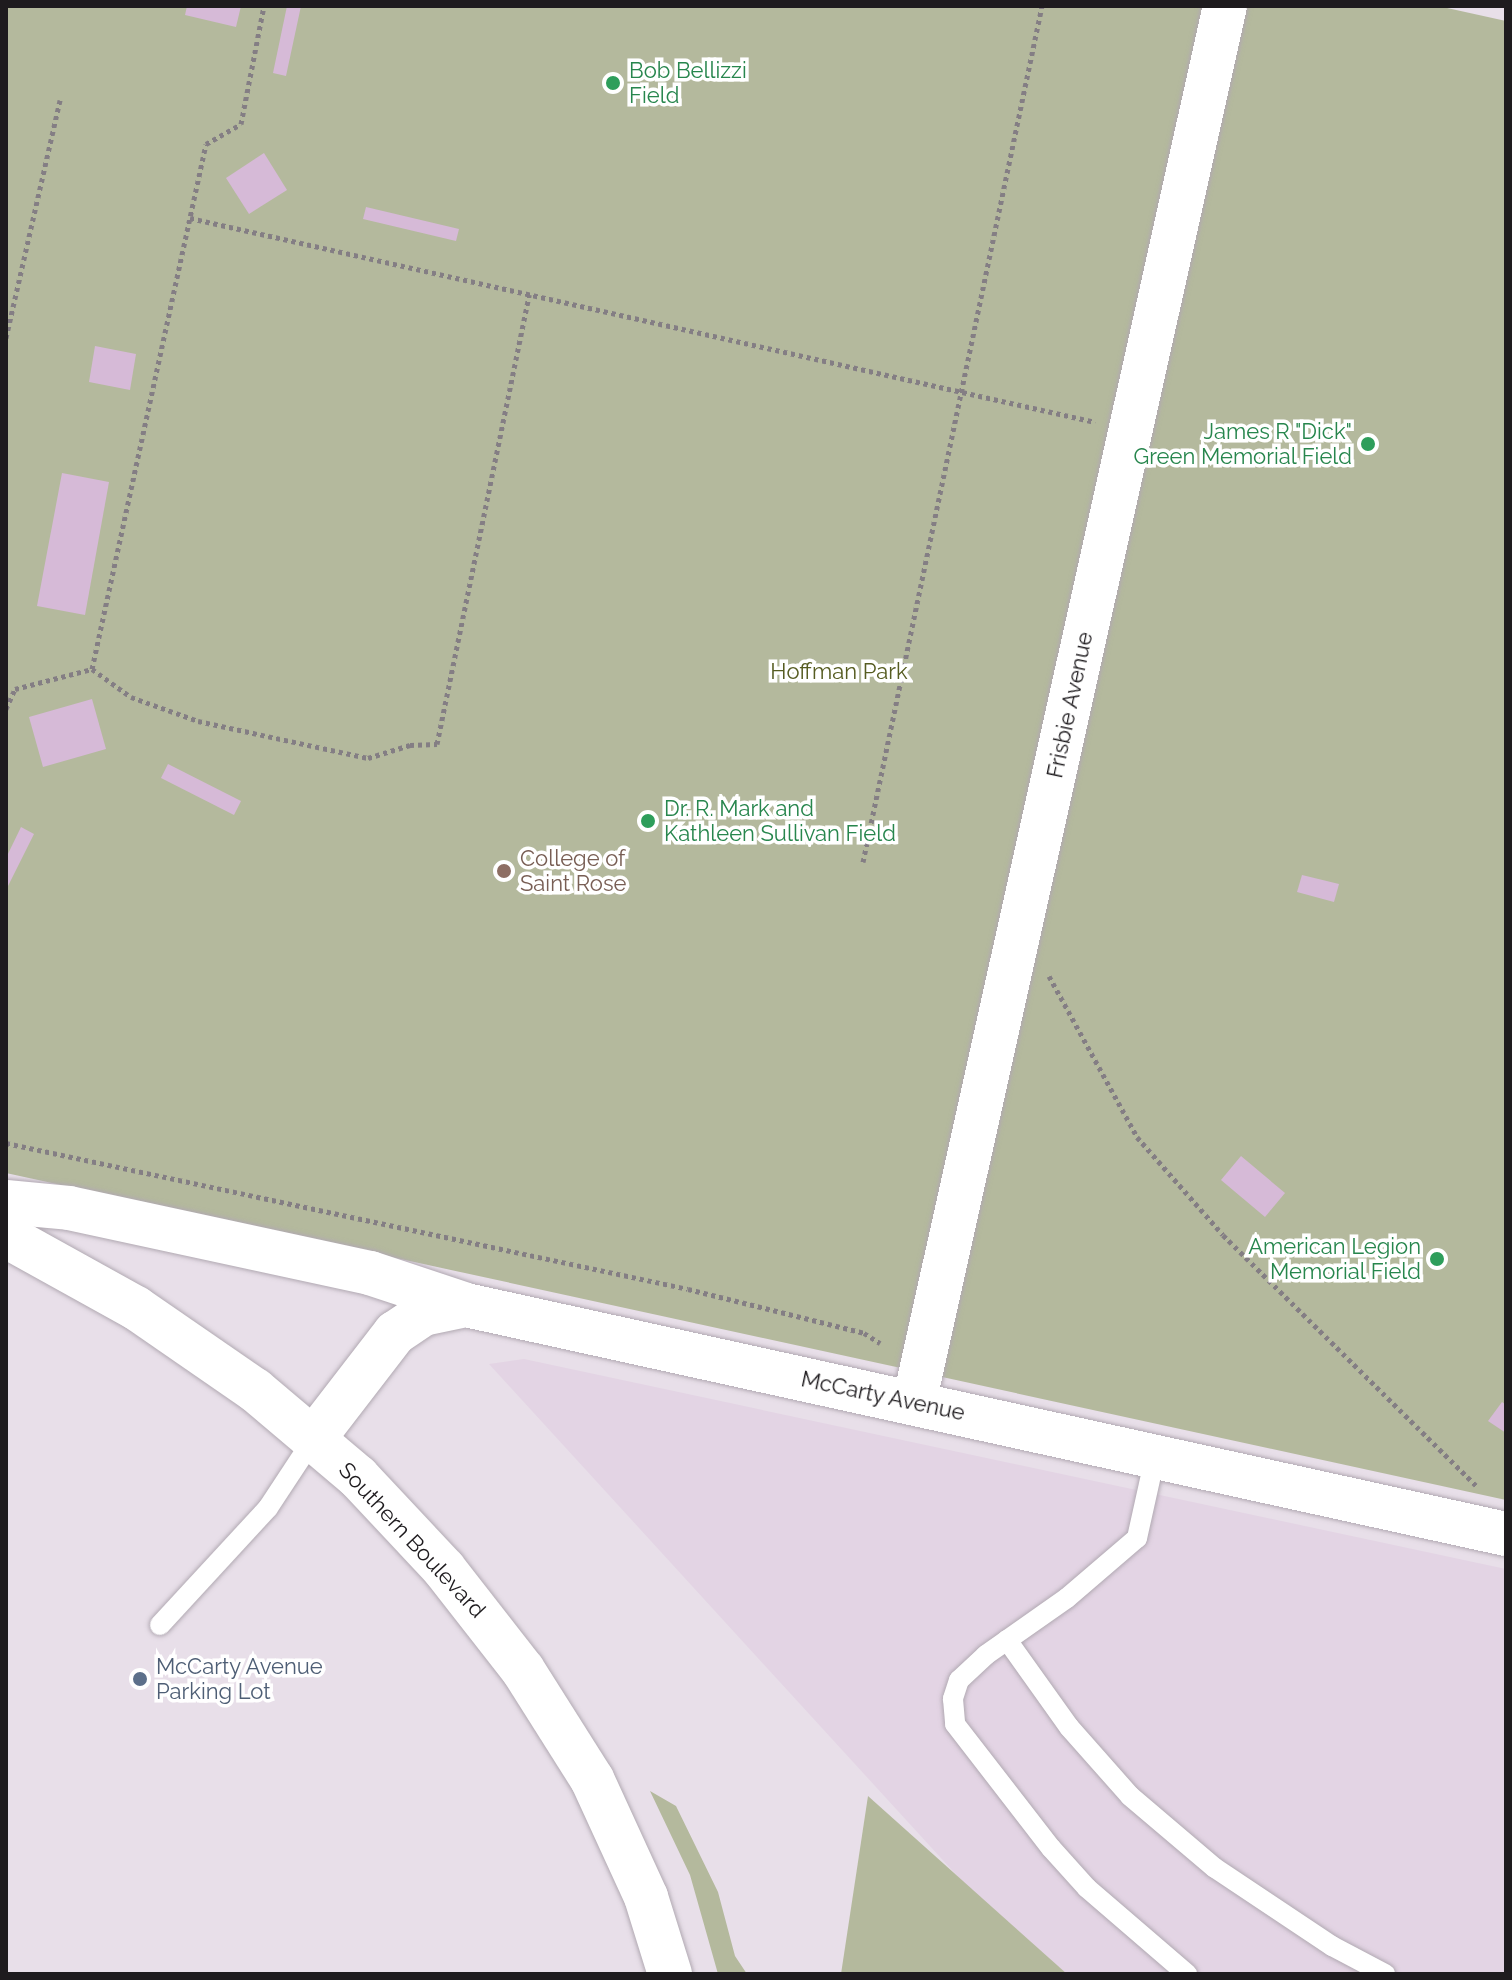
<!DOCTYPE html>
<html>
<head>
<meta charset="utf-8">
<style>
	body { margin:0 }
	#map { position:relative; width:1512px; height:1980px; overflow:hidden; background:#e8dfe9; font-family:Raleway,sans-serif }
	div>[style] { position:absolute }
	.built>* { inset:0; background:#e3d4e4 }
	.green>* { inset:0; background:#b4b99d }
	.building>* { inset:0; background:#d6bad7 }
	.path>* { height:5px; margin-top:-2.5px; transform-origin:0; background:repeating-linear-gradient(90deg,#847e84 0 4px,transparent 0 8px) }
	.roads { filter:drop-shadow(0 0 2px #b1a9b2) drop-shadow(0 0 2px #b1a9b2) }
	.service>* { height:20px; margin:-10px; padding:0 10px; transform-origin:10px; border-radius:10px; background:#fff }
	.tertiary>* { height:44px; margin:-22px; padding:0 22px; transform-origin:22px; border-radius:22px; background:#fff }
	.primary>* { height:44px; margin:-22px; padding:0 22px; transform-origin:22px; border-radius:22px; background:#fff }
	.dots>* { width:22px; height:22px; translate:-50% -50%; box-sizing:border-box; border:4px solid #fff; border-radius:50% }
	span { translate:-50% -50%; white-space:nowrap; text-align:center; line-height:1.15; -webkit-text-stroke:7px #fff; paint-order:stroke }
	.leisure-label { font-size:22px; color:#27864d }
	.left { translate:0 -50%; text-align:left }
	.right { translate:-100% -50%; text-align:right }
	.park-label { font-size:22px; color:#565c21 }
	.street-label { font-size:22px; color:#1e1b1e }
	.education-label { font-size:22px; color:#785e54 }
	.service-label { font-size:22px; color:#4e5e75 }
	.frame { position:absolute; inset:0; border:8px solid #1e1b1e; pointer-events:none }
</style>
</head>
<body>
<div id="map">
	<div class="built">
		<div style="clip-path:polygon(524px 1359px,1506px 1569px,1506px 1974px,1047px 1974px,489px 1364px)"></div>
	</div>
	<div class="green">
		<div style="clip-path:polygon(6px 6px,1438px 6px,1506px 21px,1506px 1500px,6px 1173px)"></div>
		<div style="clip-path:polygon(650px 1791px,676px 1806px,718px 1892px,735px 1956px,747px 1974px,718px 1974px,690px 1875px)"></div>
		<div style="clip-path:polygon(868px 1796px,1067px 1974px,841px 1974px)"></div>
	</div>
	<div class="building">
		<div style="clip-path:polygon(187px 6px,241px 6px,236px 27px,185px 15px)"></div>
		<div style="clip-path:polygon(287px 6px,301px 6px,286px 76px,273px 73px)"></div>
		<div style="clip-path:polygon(264px 153px,287px 190px,249px 214px,226px 178px)"></div>
		<div style="clip-path:polygon(366px 207px,459px 229px,456px 241px,363px 219px)"></div>
		<div style="clip-path:polygon(95px 346px,136px 354px,130px 390px,89px 382px)"></div>
		<div style="clip-path:polygon(62px 473px,109px 482px,85px 615px,37px 606px)"></div>
		<div style="clip-path:polygon(92px 699px,106px 749px,43px 767px,29px 717px)"></div>
		<div style="clip-path:polygon(168px 764px,241px 801px,234px 815px,161px 778px)"></div>
		<div style="clip-path:polygon(21px 827px,34px 834px,6px 890px,6px 858px)"></div>
		<div style="clip-path:polygon(1302px 875px,1339px 884px,1334px 902px,1297px 892px)"></div>
		<div style="clip-path:polygon(1241px 1156px,1285px 1193px,1265px 1217px,1221px 1180px)"></div>
		<div style="clip-path:polygon(1502px 1402px,1506px 1405px,1506px 1433px,1488px 1421px)"></div>
	</div>
	<div class="path">
		<div style="left:190px;top:218px;width:928px;rotate:12.7deg"></div>
		<div style="left:6px;top:338px;width:244px;rotate:-77.2deg"></div>
		<div style="left:92px;top:669px;width:537px;rotate:-77.75deg"></div>
		<div style="left:206px;top:144px;width:40px;rotate:-29.7deg"></div>
		<div style="left:241px;top:124px;width:120px;rotate:-79deg"></div>
		<div style="left:6px;top:709px;width:22px;rotate:-66deg"></div>
		<div style="left:15px;top:689px;width:80px;rotate:-14.6deg"></div>
		<div style="left:92px;top:669px;width:48px;rotate:35.7deg"></div>
		<div style="left:131px;top:697px;width:71px;rotate:19.7deg"></div>
		<div style="left:198px;top:721px;width:174px;rotate:12.3deg"></div>
		<div style="left:368px;top:758px;width:44px;rotate:-17.2deg"></div>
		<div style="left:410px;top:745px;width:27px;rotate:-2deg"></div>
		<div style="left:437px;top:744px;width:459px;rotate:-78.4deg"></div>
		<div style="left:863px;top:862px;width:875px;rotate:-78.19deg"></div>
		<div style="left:1049px;top:976px;width:183px;rotate:61.3deg"></div>
		<div style="left:1137px;top:1137px;width:130px;rotate:48.7deg"></div>
		<div style="left:1223px;top:1235px;width:356px;rotate:44.7deg"></div>
		<div style="left:6px;top:1143px;width:697px;rotate:12.08deg"></div>
		<div style="left:688px;top:1289px;width:181px;rotate:14deg"></div>
		<div style="left:864px;top:1333px;width:19px;rotate:32deg"></div>
	</div>
	<div class="roads">
		<div class="service">
			<div style="left:1155px;top:1457px;width:83px;rotate:102.5deg"></div>
			<div style="left:1137px;top:1538px;width:92px;rotate:139.4deg"></div>
			<div style="left:1067px;top:1598px;width:99px;rotate:144.9deg"></div>
			<div style="left:986px;top:1655px;width:37px;rotate:137deg"></div>
			<div style="left:959px;top:1680px;width:20px;rotate:108deg"></div>
			<div style="left:953px;top:1699px;width:25px;rotate:85deg"></div>
			<div style="left:955px;top:1724px;width:157px;rotate:52.3deg"></div>
			<div style="left:1051px;top:1848px;width:54px;rotate:48deg"></div>
			<div style="left:1087px;top:1888px;width:132px;rotate:40.7deg"></div>
			<div style="left:160px;top:1625px;width:159px;rotate:-47.3deg"></div>
			<div style="left:268px;top:1508px;width:84px;rotate:-56.7deg"></div>
			<div style="left:1007px;top:1640px;width:107px;rotate:54.5deg"></div>
			<div style="left:1069px;top:1727px;width:92px;rotate:48.5deg"></div>
			<div style="left:1130px;top:1796px;width:111px;rotate:40.3deg"></div>
			<div style="left:1215px;top:1868px;width:141px;rotate:33.7deg"></div>
			<div style="left:1332px;top:1946px;width:60px;rotate:27.8deg"></div>
		</div>
		<div class="tertiary">
			<div style="left:6px;top:1202px;width:63px;rotate:5.4deg"></div>
			<div style="left:69px;top:1208px;width:308px;rotate:12.2deg"></div>
			<div style="left:370px;top:1273px;width:99px;rotate:18.3deg"></div>
			<div style="left:914px;top:1403px;width:1431px;rotate:-77.45deg"></div>
			<div style="left:314px;top:1438px;width:133px;rotate:-52.4deg"></div>
			<div style="left:395px;top:1333px;width:34px;rotate:-34deg"></div>
			<div style="left:423px;top:1314px;width:44px;rotate:-11.8deg"></div>
			<div style="left:466px;top:1305px;width:1065px;rotate:12.42deg"></div>
		</div>
		<div class="primary">
			<div style="left:6px;top:1236px;width:149px;rotate:29deg"></div>
			<div style="left:136px;top:1308px;width:145px;rotate:34.6deg"></div>
			<div style="left:255px;top:1390px;width:135px;rotate:40.2deg"></div>
			<div style="left:358px;top:1477px;width:126px;rotate:46.9deg"></div>
			<div style="left:444px;top:1569px;width:128px;rotate:52deg"></div>
			<div style="left:523px;top:1670px;width:129px;rotate:57.7deg"></div>
			<div style="left:592px;top:1779px;width:130px;rotate:65.4deg"></div>
			<div style="left:646px;top:1897px;width:81px;rotate:72.7deg"></div>
		</div>
	</div>
	<div class="dots">
		<div style="left:613px;top:83px;background:#2e9e5b"></div>
		<div style="left:1368px;top:444px;background:#2e9e5b"></div>
		<div style="left:648px;top:821px;background:#2e9e5b"></div>
		<div style="left:504px;top:871px;background:#8d6e63"></div>
		<div style="left:1437px;top:1259px;background:#2e9e5b"></div>
		<div style="left:140px;top:1679px;background:#5c6f8a"></div>
	</div>
	<div class="leisure-label">
		<span class="left" style="left:629px;top:83px">Bob Bellizzi<br>Field</span>
		<span class="right" style="left:1352px;top:444px">James R "Dick"<br>Green Memorial Field</span>
		<span class="left" style="left:664px;top:821px">Dr. R. Mark and<br>Kathleen Sullivan Field</span>
		<span class="right" style="left:1421px;top:1259px">American Legion<br>Memorial Field</span>
	</div>
	<div class="park-label">
		<span style="left:839px;top:672px">Hoffman Park</span>
	</div>
	<div class="street-label">
		<span style="left:1070px;top:705px;rotate:-78deg">Frisbie Avenue</span>
		<span style="left:883px;top:1396px;rotate:12deg">McCarty Avenue</span>
		<span style="left:412px;top:1540px;rotate:47deg">Southern Boulevard</span>
	</div>
	<div class="education-label">
		<span class="left" style="left:520px;top:871px">College of<br>Saint Rose</span>
	</div>
	<div class="service-label">
		<span class="left" style="left:156px;top:1679px">McCarty Avenue<br>Parking Lot</span>
	</div>
	<div class="frame"></div>
</div>
</body>
</html>
